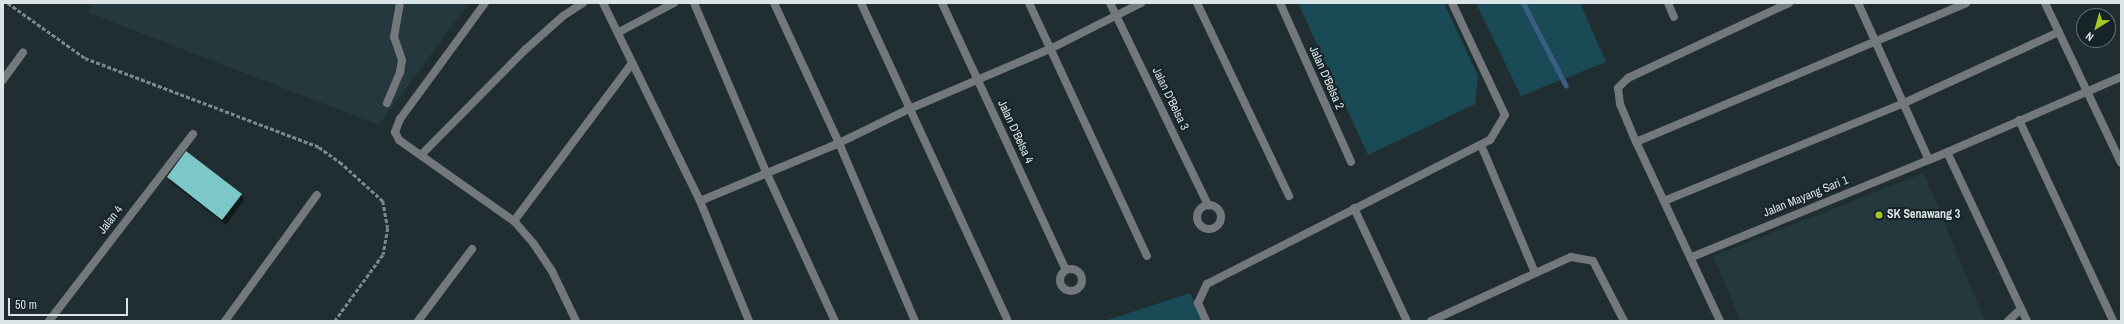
<!DOCTYPE html>
<html>
<head>
<meta charset="utf-8">
<style>
	body { margin:0 }
	#map { position:relative; width:2124px; height:324px; overflow:hidden; background:#212e31; font-family:"Archivo Narrow",sans-serif }
	div>[style] { position:absolute }
	.built>* { inset:0; background:#24383e }
	.green>* { inset:0; background:#194a56 }
	.shadow>* { inset:0; background:#0007 }
	.stream>* { height:5px; margin:-2.5px; padding:0 2.5px; transform-origin:2.5px; border-radius:2.5px; background:#3c5d84 }
	.building>* { inset:0; background:#7cc8c9 }
	.path>* { height:2.5px; margin-top:-1.25px; transform-origin:0; background:repeating-linear-gradient(90deg,#7d888a 0 4px,transparent 0 6px) }
	.lane>* { height:8px; margin:-4px; padding:0 4px; transform-origin:4px; border-radius:4px; background:#72787b }
	.street>* { height:8px; margin:-4px; padding:0 4px; transform-origin:4px; border-radius:4px; background:#72787b }
	.street>.ring { margin:-4px; padding:0; box-sizing:content-box; background:none; border:8px solid #72787b; border-radius:50% }
	.dots>* { width:11px; height:11px; translate:-50% -50%; box-sizing:border-box; border:2px solid #172427; border-radius:50% }
	span { translate:-50% -50%; white-space:nowrap; text-align:center; line-height:1.15; -webkit-text-stroke:4px #172427; paint-order:stroke }
	.street-label { font-size:12px; color:#dae3e5 }
	.poi-label { font-size:12px; color:#dae3e5; font-weight:700 }
	.left { translate:0 -50%; text-align:left }
	.frame { position:absolute; inset:0; border:4px solid #dae3e5; pointer-events:none }
	.north { position:absolute; left:2076px; top:8px; width:40px; height:40px; box-sizing:border-box; background:#172427; border:1px solid #657073; border-radius:50%; rotate:217deg; font-size:11px; font-weight:700; line-height:16px; text-align:center; color:#dae3e5 }
	.north::after { content:''; display:block; margin:auto; width:14px; height:18px; background:#a4c824; clip-path:polygon(50% 0,100% 100%,50% 72%,0 100%) }
	.scale { position:absolute; left:8px; top:298px; width:120px; height:18px; box-sizing:border-box; border:2px solid #dae3e5; border-top:0; padding-left:5px; font-size:12px; line-height:14px; white-space:nowrap; color:#dae3e5; -webkit-text-stroke:3px #172427; paint-order:stroke }
</style>
</head>
<body>
<div id="map">
	<div class="built">
		<div style="clip-path:polygon(91px 3px,469px 3px,379px 125px,89px 13px)"></div>
		<div style="clip-path:polygon(1924px 173px,1985px 321px,1741px 321px,1713px 256px)"></div>
	</div>
	<div class="green">
		<div style="clip-path:polygon(1298px 3px,1444px 3px,1478px 76px,1475px 104px,1368px 155px)"></div>
		<div style="clip-path:polygon(1476px 3px,1580px 3px,1606px 62px,1521px 96px)"></div>
		<div style="clip-path:polygon(1190px 293px,1202px 321px,1105px 321px)"></div>
	</div>
	<div class="shadow">
		<div style="clip-path:polygon(186px 153px,241px 195px,244px 200px,226px 225px,171px 182px,168px 177px)"></div>
	</div>
	<div class="stream">
		<div style="left:1523px;top:3px;width:93px;rotate:62.6deg"></div>
	</div>
	<div class="building">
		<div style="clip-path:polygon(186px 151px,242px 194px,222px 220px,167px 177px)"></div>
	</div>
	<div class="path">
		<div style="left:8px;top:3px;width:95px;rotate:35.5deg"></div>
		<div style="left:85px;top:58px;width:250px;rotate:20.8deg"></div>
		<div style="left:319px;top:147px;width:26px;rotate:36deg"></div>
		<div style="left:340px;top:162px;width:58px;rotate:42.2deg"></div>
		<div style="left:383px;top:201px;width:27px;rotate:80deg"></div>
		<div style="left:388px;top:228px;width:27px;rotate:100deg"></div>
		<div style="left:383px;top:255px;width:82px;rotate:126deg"></div>
	</div>
	<div class="lane">
		<div style="left:694px;top:3px;width:186px;rotate:66.9deg"></div>
		<div style="left:767px;top:174px;width:162px;rotate:65.2deg"></div>
		<div style="left:861px;top:3px;width:348px;rotate:65.2deg"></div>
		<div style="left:1029px;top:3px;width:279px;rotate:65deg"></div>
		<div style="left:1197px;top:3px;width:214px;rotate:64.5deg"></div>
		<div style="left:619px;top:32px;width:62px;rotate:-27.8deg"></div>
		<div style="left:387px;top:103px;width:34px;rotate:-67deg"></div>
		<div style="left:400px;top:72px;width:12px;rotate:-81deg"></div>
		<div style="left:402px;top:60px;width:24px;rotate:-109deg"></div>
		<div style="left:394px;top:37px;width:35px;rotate:-80deg"></div>
		<div style="left:2019px;top:120px;width:222px;rotate:64.9deg"></div>
		<div style="left:421px;top:155px;width:148px;rotate:-45.3deg"></div>
		<div style="left:525px;top:50px;width:51px;rotate:-41.8deg"></div>
		<div style="left:563px;top:16px;width:24px;rotate:-33deg"></div>
		<div style="left:1664px;top:201px;width:259px;rotate:-22.2deg"></div>
		<div style="left:1904px;top:103px;width:170px;rotate:-24.6deg"></div>
		<div style="left:2008px;top:321px;width:18px;rotate:-43deg"></div>
	</div>
	<div class="street">
		<div style="left:485px;top:3px;width:144px;rotate:126.2deg"></div>
		<div style="left:400px;top:119px;width:14px;rotate:111deg"></div>
		<div style="left:395px;top:132px;width:9px;rotate:63deg"></div>
		<div style="left:399px;top:140px;width:141px;rotate:35.2deg"></div>
		<div style="left:603px;top:3px;width:220px;rotate:63.9deg"></div>
		<div style="left:700px;top:201px;width:130px;rotate:67.8deg"></div>
		<div style="left:774px;top:3px;width:154px;rotate:65.1deg"></div>
		<div style="left:839px;top:143px;width:194px;rotate:66.9deg"></div>
		<div style="left:942px;top:3px;width:294px;rotate:65.1deg"></div>
		<div style="left:1110px;top:3px;width:225px;rotate:64.1deg"></div>
		<div style="left:1280px;top:3px;width:174px;rotate:65.9deg"></div>
		<div style="left:1668px;top:3px;width:15px;rotate:67deg"></div>
		<div style="left:1858px;top:3px;width:172px;rotate:65.7deg"></div>
		<div style="left:2045px;top:3px;width:177px;rotate:64.6deg"></div>
		<div style="left:3px;top:80px;width:34px;rotate:-54deg"></div>
		<div style="left:1636px;top:142px;width:358px;rotate:-22.8deg"></div>
		<div style="left:1481px;top:145px;width:139px;rotate:67.1deg"></div>
		<div style="left:1947px;top:152px;width:187px;rotate:64.7deg"></div>
		<div style="left:700px;top:201px;width:151px;rotate:-22.6deg"></div>
		<div style="left:839px;top:143px;width:78px;rotate:-25.9deg"></div>
		<div style="left:909px;top:109px;width:153px;rotate:-23.1deg"></div>
		<div style="left:1050px;top:49px;width:102px;rotate:-26.8deg"></div>
		<div class="ring" style="left:1197px;top:205px;width:16px;height:16px"></div>
		<div style="left:1354px;top:208px;width:125px;rotate:64.9deg"></div>
		<div style="left:1692px;top:257px;width:256px;rotate:-22.3deg"></div>
		<div style="left:1929px;top:160px;width:209px;rotate:-23.4deg"></div>
		<div class="ring" style="left:1060px;top:269px;width:14px;height:14px"></div>
		<div style="left:49px;top:321px;width:236px;rotate:-52.4deg"></div>
		<div style="left:225px;top:321px;width:156px;rotate:-53.9deg"></div>
		<div style="left:418px;top:321px;width:90px;rotate:-53.1deg"></div>
		<div style="left:576px;top:321px;width:55px;rotate:-115.6deg"></div>
		<div style="left:552px;top:271px;width:32px;rotate:-124deg"></div>
		<div style="left:534px;top:244px;width:30px;rotate:-131deg"></div>
		<div style="left:514px;top:221px;width:197px;rotate:-53.2deg"></div>
		<div style="left:1206px;top:321px;width:20px;rotate:-114deg"></div>
		<div style="left:1198px;top:303px;width:21px;rotate:-65deg"></div>
		<div style="left:1207px;top:284px;width:318px;rotate:-27deg"></div>
		<div style="left:1490px;top:140px;width:29px;rotate:-59deg"></div>
		<div style="left:1505px;top:115px;width:124px;rotate:-115.3deg"></div>
		<div style="left:1431px;top:321px;width:154px;rotate:-24.6deg"></div>
		<div style="left:1571px;top:257px;width:22px;rotate:10deg"></div>
		<div style="left:1593px;top:261px;width:68px;rotate:62.7deg"></div>
		<div style="left:1720px;top:321px;width:198px;rotate:-115.1deg"></div>
		<div style="left:1636px;top:142px;width:41px;rotate:-112.8deg"></div>
		<div style="left:1620px;top:104px;width:16px;rotate:-97deg"></div>
		<div style="left:1618px;top:88px;width:14px;rotate:-45deg"></div>
		<div style="left:1628px;top:78px;width:178px;rotate:-25deg"></div>
	</div>
	<div class="dots">
		<div style="left:1879px;top:215px;background:#a4c824"></div>
	</div>
	<div class="street-label">
		<span style="left:1326px;top:78px;rotate:66deg">Jalan D'Belsa 2</span>
		<span style="left:1170px;top:99px;rotate:64deg">Jalan D'Belsa 3</span>
		<span style="left:1015px;top:132px;rotate:65deg">Jalan D'Belsa 4</span>
		<span style="left:1806px;top:197px;rotate:-22deg">Jalan Mayang Sari 1</span>
		<span style="left:111px;top:220px;rotate:-52deg">Jalan 4</span>
	</div>
	<div class="poi-label">
		<span class="left" style="left:1887px;top:215px">SK Senawang 3</span>
	</div>
	<div class="frame"></div>
	<div class="north">N</div>
	<div class="scale">50 m</div>
</div>
</body>
</html>
